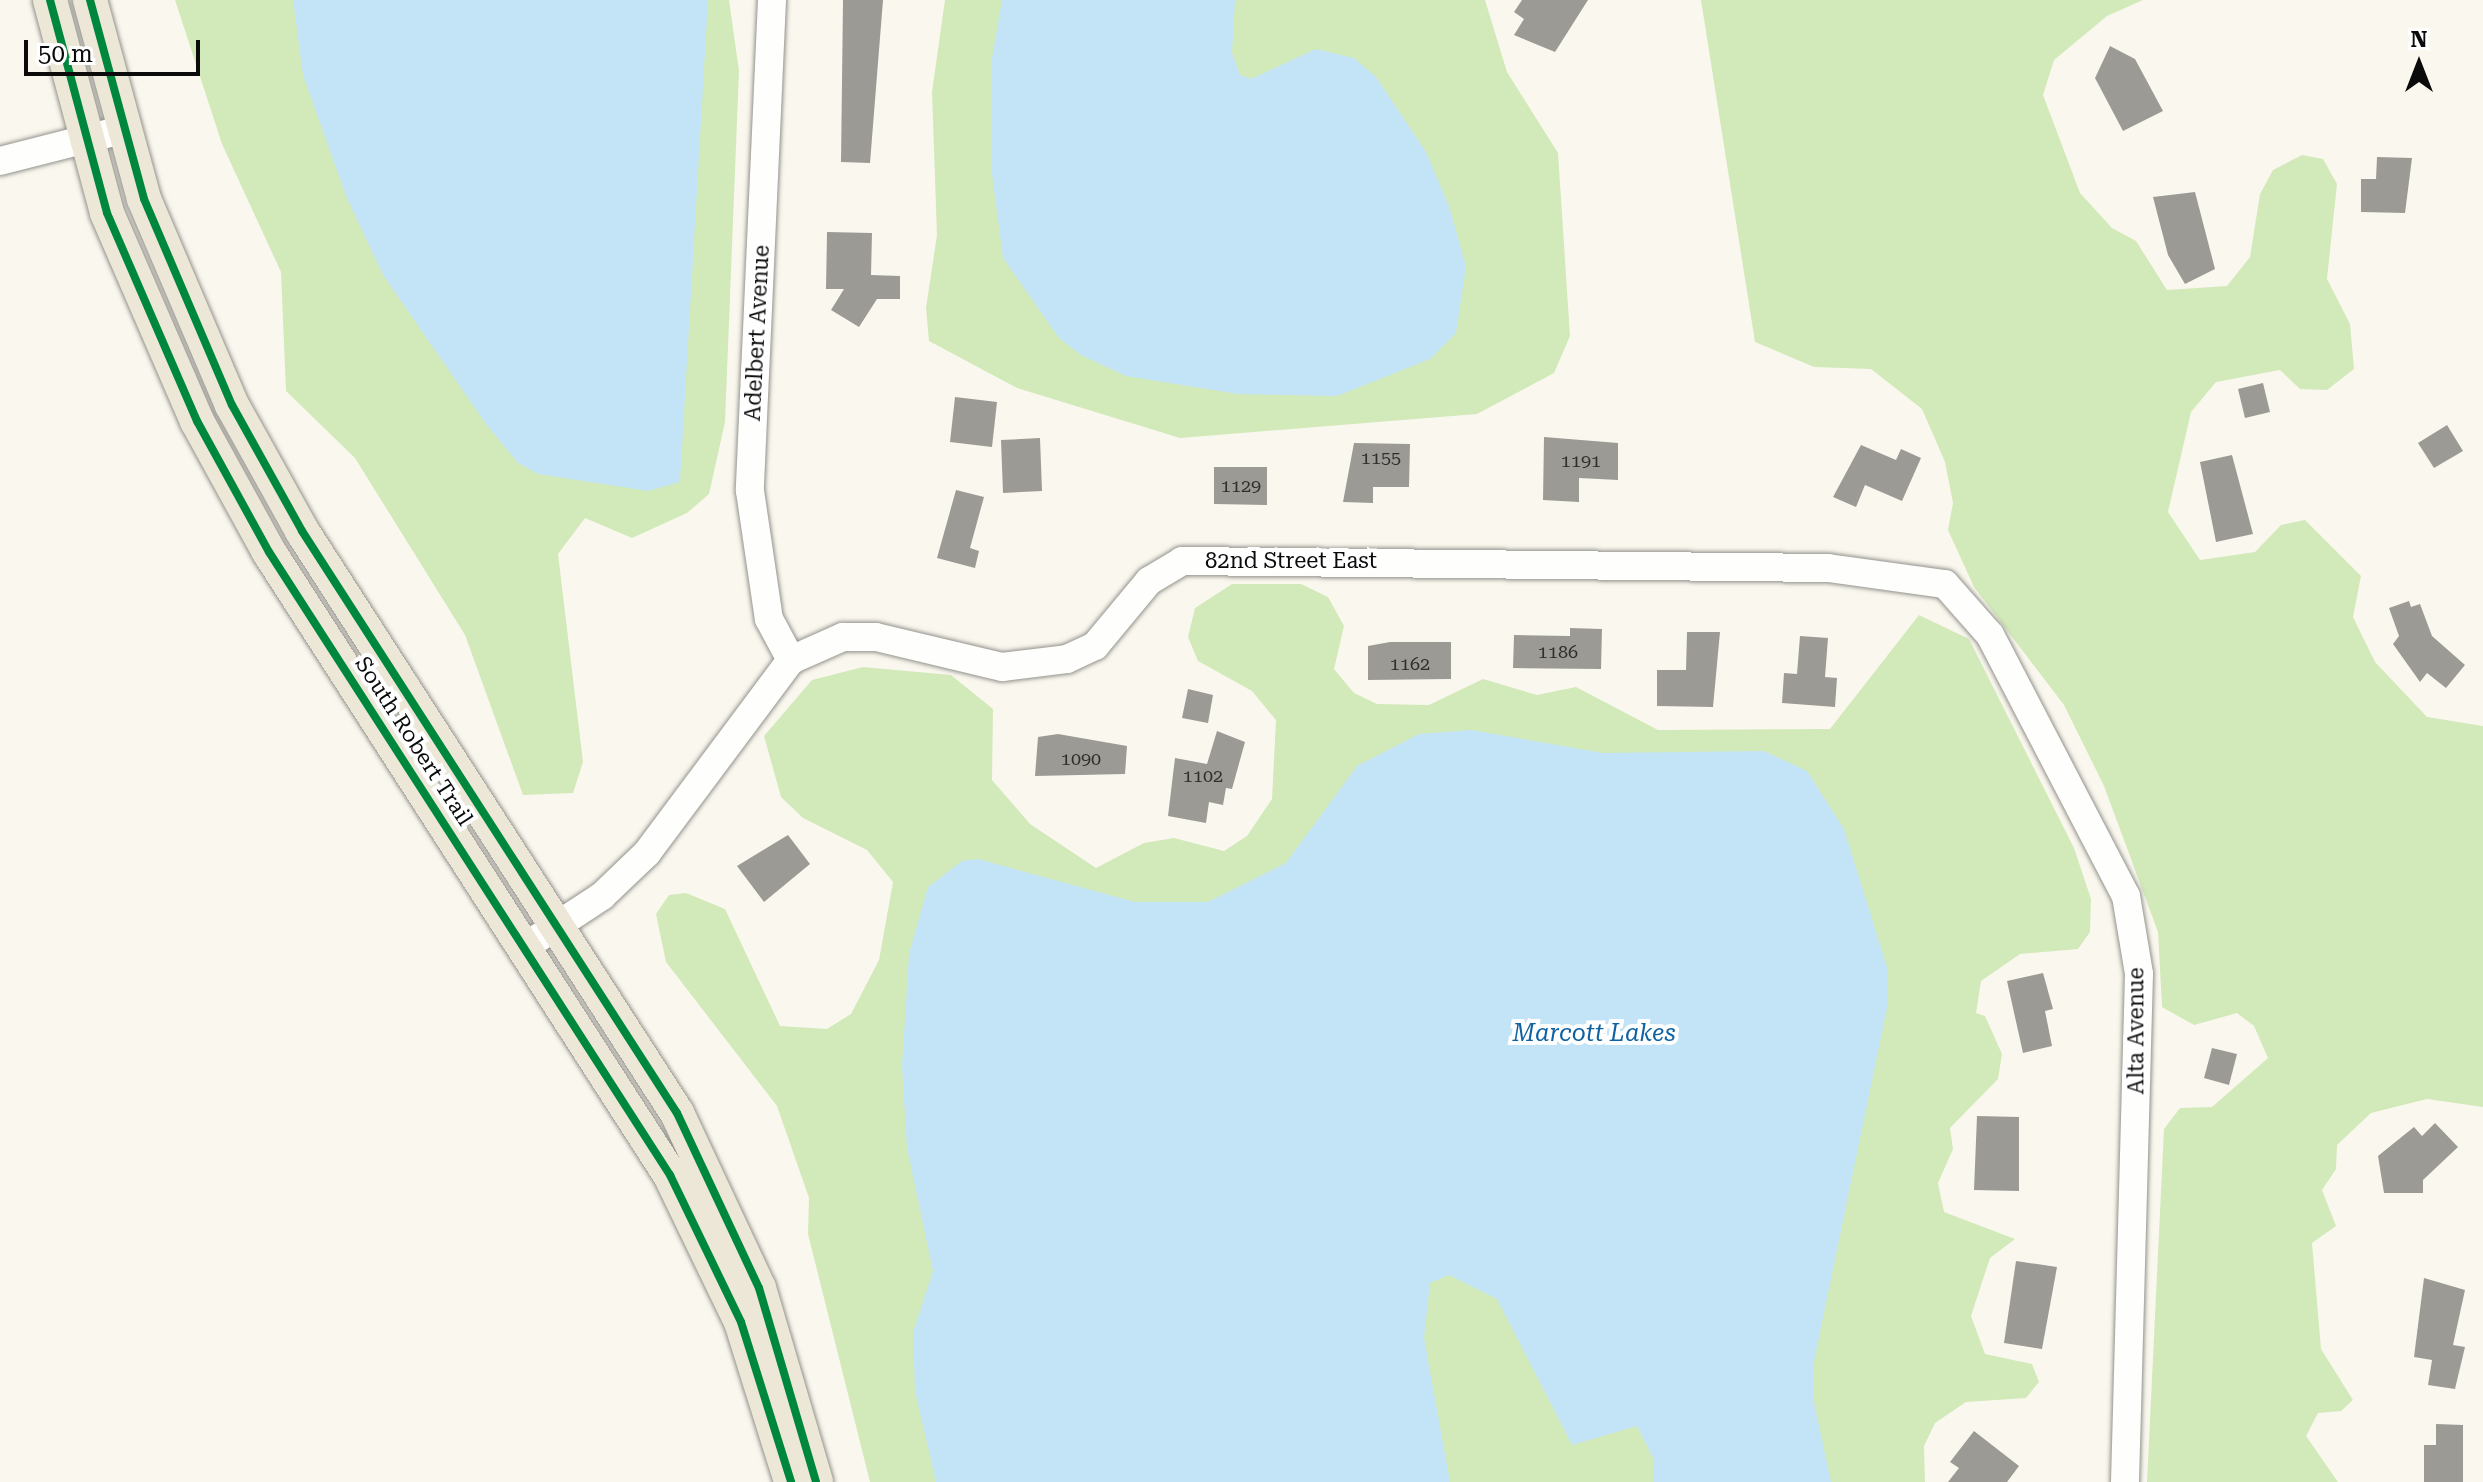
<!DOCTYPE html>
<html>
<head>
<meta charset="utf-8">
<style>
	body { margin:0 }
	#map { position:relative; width:2483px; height:1482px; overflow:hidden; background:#faf8ee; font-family:"Roboto Serif",serif }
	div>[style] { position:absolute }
	.forest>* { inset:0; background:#d2e9ba }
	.water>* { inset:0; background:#c3e4f6 }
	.building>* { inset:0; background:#9c9a94 }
	.roads { filter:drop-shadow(0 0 2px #93928d) drop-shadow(0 0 2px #93928d) }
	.minor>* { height:28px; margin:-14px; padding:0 14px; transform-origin:14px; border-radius:14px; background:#fefefc }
	.major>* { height:34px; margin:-17px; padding:0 17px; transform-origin:17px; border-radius:17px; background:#ece7d6 }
	.cycleway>* { height:8px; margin:-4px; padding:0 4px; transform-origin:4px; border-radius:4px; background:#00873e }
	span { translate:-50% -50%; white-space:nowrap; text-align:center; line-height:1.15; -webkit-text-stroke:8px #fff; paint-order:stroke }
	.number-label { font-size:18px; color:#2f2f2d }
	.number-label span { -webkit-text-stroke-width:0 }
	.street-label { font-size:22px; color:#0b0b0b }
	.water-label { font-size:24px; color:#0f62a2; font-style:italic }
	.north { position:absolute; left:2379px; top:24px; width:80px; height:80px; -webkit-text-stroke:6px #fff; paint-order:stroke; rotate:0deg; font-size:22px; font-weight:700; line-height:32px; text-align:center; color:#0b0b0b }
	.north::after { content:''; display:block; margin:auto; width:28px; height:36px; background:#0b0b0b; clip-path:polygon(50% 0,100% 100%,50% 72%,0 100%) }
	.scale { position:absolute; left:24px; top:40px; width:176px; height:36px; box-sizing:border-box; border:4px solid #0b0b0b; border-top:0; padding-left:10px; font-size:24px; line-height:28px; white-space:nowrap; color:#0b0b0b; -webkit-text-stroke:6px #fff; paint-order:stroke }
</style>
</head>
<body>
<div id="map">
	<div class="forest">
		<div style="clip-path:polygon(175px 0,729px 0,739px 71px,725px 422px,709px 494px,687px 513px,632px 538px,585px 518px,558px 554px,583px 762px,573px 793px,523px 795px,465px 635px,355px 458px,286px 391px,281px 272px,222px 144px)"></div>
		<div style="clip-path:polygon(945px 0,1485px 0,1507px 72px,1558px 153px,1570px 336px,1554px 373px,1477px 414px,1180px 438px,1017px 388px,929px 341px,926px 308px,937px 235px,932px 92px)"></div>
		<div style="clip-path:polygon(1701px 0,2143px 0,2107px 16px,2054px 60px,2043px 95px,2080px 193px,2112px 228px,2136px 241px,2167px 290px,2227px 286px,2250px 257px,2260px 194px,2273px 170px,2302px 155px,2323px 159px,2337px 184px,2327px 279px,2350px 324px,2354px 369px,2327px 390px,2300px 389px,2280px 370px,2216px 382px,2191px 412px,2168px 512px,2200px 560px,2255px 552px,2281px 525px,2305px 520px,2361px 576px,2353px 617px,2375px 662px,2427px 717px,2483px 726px,2483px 1107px,2427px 1099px,2371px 1113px,2337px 1145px,2336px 1169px,2322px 1190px,2336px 1226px,2312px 1243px,2321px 1349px,2353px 1400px,2341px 1411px,2318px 1413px,2306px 1436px,2338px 1482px,2147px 1482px,2164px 1129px,2180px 1108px,2212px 1107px,2268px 1058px,2254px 1026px,2237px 1013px,2194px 1025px,2162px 1007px,2158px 932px,2104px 786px,2064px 705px,1974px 587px,1948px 530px,1953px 503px,1945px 462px,1922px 409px,1871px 369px,1814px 367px,1755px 342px)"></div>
		<div style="clip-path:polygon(1232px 584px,1301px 584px,1328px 597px,1344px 626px,1334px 669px,1354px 693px,1377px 704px,1429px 705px,1483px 679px,1537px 695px,1576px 687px,1658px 730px,1830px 729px,1919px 615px,1969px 639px,2074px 848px,2091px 899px,2090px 932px,2078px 949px,2020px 954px,1981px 981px,1976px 1013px,1985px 1016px,2002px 1054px,1998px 1079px,1950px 1128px,1953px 1149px,1938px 1183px,1944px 1212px,2015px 1239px,1990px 1258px,1971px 1316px,1985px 1354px,2032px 1364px,2039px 1382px,2026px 1398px,1966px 1402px,1935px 1423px,1924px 1446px,1925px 1482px,870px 1482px,808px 1234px,809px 1198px,777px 1106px,666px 962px,656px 914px,669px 895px,686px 893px,725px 909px,780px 1026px,827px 1029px,851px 1014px,879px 960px,893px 882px,867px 850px,803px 818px,781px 797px,764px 736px,812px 680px,863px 667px,951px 675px,993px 709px,992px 780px,1030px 824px,1096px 868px,1144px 843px,1174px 838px,1224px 851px,1247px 836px,1272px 799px,1276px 720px,1252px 691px,1198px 661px,1188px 637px,1195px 608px)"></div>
	</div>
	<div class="water">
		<div style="clip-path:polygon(293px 0,708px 0,680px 482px,648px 491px,538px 474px,518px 463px,486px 424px,383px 275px,346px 196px,303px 75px)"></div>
		<div style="clip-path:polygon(1002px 0,1235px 0,1232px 53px,1240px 75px,1251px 79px,1316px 49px,1354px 58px,1376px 77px,1426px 152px,1449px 206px,1466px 266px,1456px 333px,1430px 359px,1337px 396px,1238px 394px,1126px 376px,1081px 355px,1059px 338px,1003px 258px,992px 174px,992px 58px)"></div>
		<div style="clip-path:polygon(1471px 730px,1603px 753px,1764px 751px,1807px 771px,1844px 829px,1887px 967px,1887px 1008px,1814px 1361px,1814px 1402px,1831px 1482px,1653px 1482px,1654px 1460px,1637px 1426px,1572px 1445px,1497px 1299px,1449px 1275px,1430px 1283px,1424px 1338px,1450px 1482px,936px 1482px,915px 1391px,913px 1333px,933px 1271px,907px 1148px,902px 1066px,909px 954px,928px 887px,962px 861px,978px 859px,1135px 902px,1208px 902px,1286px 863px,1357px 766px,1419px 734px)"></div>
	</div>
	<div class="building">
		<div style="clip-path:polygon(843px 0,883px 0,870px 163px,841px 162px)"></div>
		<div style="clip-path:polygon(1522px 0,1588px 0,1555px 52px,1514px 35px,1524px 19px,1514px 12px)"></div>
		<div style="clip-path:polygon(2110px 46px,2135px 59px,2163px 111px,2123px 131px,2095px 78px)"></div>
		<div style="clip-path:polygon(2377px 157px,2412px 158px,2405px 213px,2361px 212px,2361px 179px,2376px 179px)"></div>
		<div style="clip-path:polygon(2195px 192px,2215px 269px,2185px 284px,2168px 255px,2153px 197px)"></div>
		<div style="clip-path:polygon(827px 232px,872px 233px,871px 275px,900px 276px,900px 299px,877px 299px,859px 327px,831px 310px,844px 289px,826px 289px)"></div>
		<div style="clip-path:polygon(2263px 383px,2270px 412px,2245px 418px,2238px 389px)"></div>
		<div style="clip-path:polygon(955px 397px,997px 402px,992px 447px,950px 442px)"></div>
		<div style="clip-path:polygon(2447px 425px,2463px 451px,2434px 468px,2418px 443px)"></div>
		<div style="clip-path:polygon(1544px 437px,1618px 443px,1618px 480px,1579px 478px,1579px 502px,1543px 500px)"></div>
		<div style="clip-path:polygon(1040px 438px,1042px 491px,1003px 493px,1001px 440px)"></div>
		<div style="clip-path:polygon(1354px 443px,1410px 444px,1409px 487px,1373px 487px,1373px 503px,1343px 502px)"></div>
		<div style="clip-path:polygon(1861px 445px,1896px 460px,1901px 449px,1921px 458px,1902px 501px,1865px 485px,1856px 507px,1833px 497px)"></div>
		<div style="clip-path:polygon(2232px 455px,2253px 534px,2216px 542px,2200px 462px)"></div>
		<div style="clip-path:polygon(1214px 467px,1267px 467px,1267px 505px,1214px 504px)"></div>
		<div style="clip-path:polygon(956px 490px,984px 497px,970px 548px,979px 551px,975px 568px,937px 558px)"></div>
		<div style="clip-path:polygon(2409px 601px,2411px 607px,2420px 604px,2432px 636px,2465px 665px,2446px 688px,2427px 673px,2420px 682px,2393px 644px,2399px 636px,2389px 608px)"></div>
		<div style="clip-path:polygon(1570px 628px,1602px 629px,1601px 669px,1513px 668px,1514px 635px,1570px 636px)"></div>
		<div style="clip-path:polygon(1687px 632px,1720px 632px,1713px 707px,1657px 706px,1657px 670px,1686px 670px)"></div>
		<div style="clip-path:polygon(1800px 636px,1828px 638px,1825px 677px,1837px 678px,1835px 707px,1782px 703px,1784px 673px,1797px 674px)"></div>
		<div style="clip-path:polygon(1390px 642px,1451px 642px,1451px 679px,1368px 680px,1368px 646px)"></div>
		<div style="clip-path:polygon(1188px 689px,1213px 695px,1208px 723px,1182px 718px)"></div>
		<div style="clip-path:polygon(1217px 731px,1245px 742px,1232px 789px,1226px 788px,1223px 805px,1209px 802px,1206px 823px,1168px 816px,1175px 758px,1207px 764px)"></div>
		<div style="clip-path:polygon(1058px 734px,1127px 746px,1125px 774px,1035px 776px,1038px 737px)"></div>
		<div style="clip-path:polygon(788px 835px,810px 864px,764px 902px,737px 866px)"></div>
		<div style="clip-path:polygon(2043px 973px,2053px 1009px,2045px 1011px,2052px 1046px,2023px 1053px,2007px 981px)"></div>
		<div style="clip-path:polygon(2212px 1048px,2237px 1054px,2229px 1085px,2204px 1078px)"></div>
		<div style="clip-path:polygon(1977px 1116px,2019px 1117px,2019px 1191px,1974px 1190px)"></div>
		<div style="clip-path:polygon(2435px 1123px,2458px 1147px,2423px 1180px,2423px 1193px,2384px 1193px,2378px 1156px,2414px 1127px,2422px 1136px)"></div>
		<div style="clip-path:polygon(2016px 1261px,2057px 1267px,2042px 1349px,2004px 1343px)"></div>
		<div style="clip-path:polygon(2424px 1278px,2465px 1290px,2453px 1345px,2465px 1347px,2455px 1389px,2428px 1385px,2432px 1360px,2414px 1357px)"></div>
		<div style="clip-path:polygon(2436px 1424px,2463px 1425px,2463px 1482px,2424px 1482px,2424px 1445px,2436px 1445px)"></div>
		<div style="clip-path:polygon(1974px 1431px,2019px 1466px,2007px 1482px,1948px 1482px,1959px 1468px,1950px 1462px)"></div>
	</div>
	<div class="roads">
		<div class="minor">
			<div style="left:772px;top:0;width:491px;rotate:92.6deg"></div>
			<div style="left:750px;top:491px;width:129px;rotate:81.6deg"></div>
			<div style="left:769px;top:619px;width:47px;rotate:61.8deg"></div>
			<div style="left:0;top:161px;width:126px;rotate:-14.3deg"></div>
			<div style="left:526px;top:946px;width:91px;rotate:-33.3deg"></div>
			<div style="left:602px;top:896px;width:62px;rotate:-43.7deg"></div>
			<div style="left:647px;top:853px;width:241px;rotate:-53.3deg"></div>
			<div style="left:791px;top:660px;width:57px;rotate:-23.9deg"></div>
			<div style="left:843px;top:637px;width:33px"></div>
			<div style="left:876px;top:637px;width:130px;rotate:13.4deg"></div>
			<div style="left:1002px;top:667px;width:65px;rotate:-7deg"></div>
			<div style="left:1067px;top:659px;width:31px;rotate:-25deg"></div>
			<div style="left:1095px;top:646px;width:85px;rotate:-50.3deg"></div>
			<div style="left:1149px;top:581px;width:39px;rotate:-31deg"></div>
			<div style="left:1182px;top:561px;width:646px;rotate:0.62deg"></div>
			<div style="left:1828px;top:568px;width:118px;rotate:7.8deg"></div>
			<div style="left:1945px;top:584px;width:68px;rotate:48.6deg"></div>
			<div style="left:1990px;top:635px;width:294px;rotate:62.5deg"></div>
			<div style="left:2126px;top:896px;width:79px;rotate:80.5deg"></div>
			<div style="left:2139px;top:974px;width:508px;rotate:91.58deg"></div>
		</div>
		<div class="major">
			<div style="left:50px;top:0;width:220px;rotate:75deg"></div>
			<div style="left:107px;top:213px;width:227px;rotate:66.6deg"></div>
			<div style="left:197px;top:421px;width:149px;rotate:61.2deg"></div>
			<div style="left:269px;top:552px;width:741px;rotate:57.23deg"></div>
			<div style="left:670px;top:1175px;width:163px;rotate:64.2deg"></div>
			<div style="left:741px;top:1322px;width:168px;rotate:72.6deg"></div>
			<div style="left:90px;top:0;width:206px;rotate:74.8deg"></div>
			<div style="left:144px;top:199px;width:224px;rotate:66.9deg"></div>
			<div style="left:232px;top:405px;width:144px;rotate:60.9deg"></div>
			<div style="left:302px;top:531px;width:692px;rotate:57.21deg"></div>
			<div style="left:677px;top:1113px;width:193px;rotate:64.9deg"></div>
			<div style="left:759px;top:1288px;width:202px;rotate:73.6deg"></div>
		</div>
	</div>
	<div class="cycleway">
		<div style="left:50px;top:0;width:220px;rotate:75deg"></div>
		<div style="left:107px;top:213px;width:227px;rotate:66.6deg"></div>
		<div style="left:197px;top:421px;width:149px;rotate:61.2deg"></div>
		<div style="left:269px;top:552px;width:741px;rotate:57.23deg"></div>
		<div style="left:670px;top:1175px;width:163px;rotate:64.2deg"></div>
		<div style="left:741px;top:1322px;width:168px;rotate:72.6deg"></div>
		<div style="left:90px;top:0;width:206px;rotate:74.8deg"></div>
		<div style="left:144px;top:199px;width:224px;rotate:66.9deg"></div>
		<div style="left:232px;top:405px;width:144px;rotate:60.9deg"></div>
		<div style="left:302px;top:531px;width:692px;rotate:57.21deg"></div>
		<div style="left:677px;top:1113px;width:193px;rotate:64.9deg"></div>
		<div style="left:759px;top:1288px;width:202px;rotate:73.6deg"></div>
	</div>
	<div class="number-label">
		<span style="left:1381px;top:458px">1155</span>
		<span style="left:1581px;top:461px">1191</span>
		<span style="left:1241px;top:486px">1129</span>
		<span style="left:1558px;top:652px">1186</span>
		<span style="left:1410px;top:664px">1162</span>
		<span style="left:1081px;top:759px">1090</span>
		<span style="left:1203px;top:776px">1102</span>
	</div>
	<div class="street-label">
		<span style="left:757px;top:333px;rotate:-87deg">Adelbert Avenue</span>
		<span style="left:1291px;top:561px">82nd Street East</span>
		<span style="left:414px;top:741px;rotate:57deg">South Robert Trail</span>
		<span style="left:2136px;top:1031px;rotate:-90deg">Alta Avenue</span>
	</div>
	<div class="water-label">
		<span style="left:1594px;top:1034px">Marcott Lakes</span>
	</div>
	<div class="north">N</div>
	<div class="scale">50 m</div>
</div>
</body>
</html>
